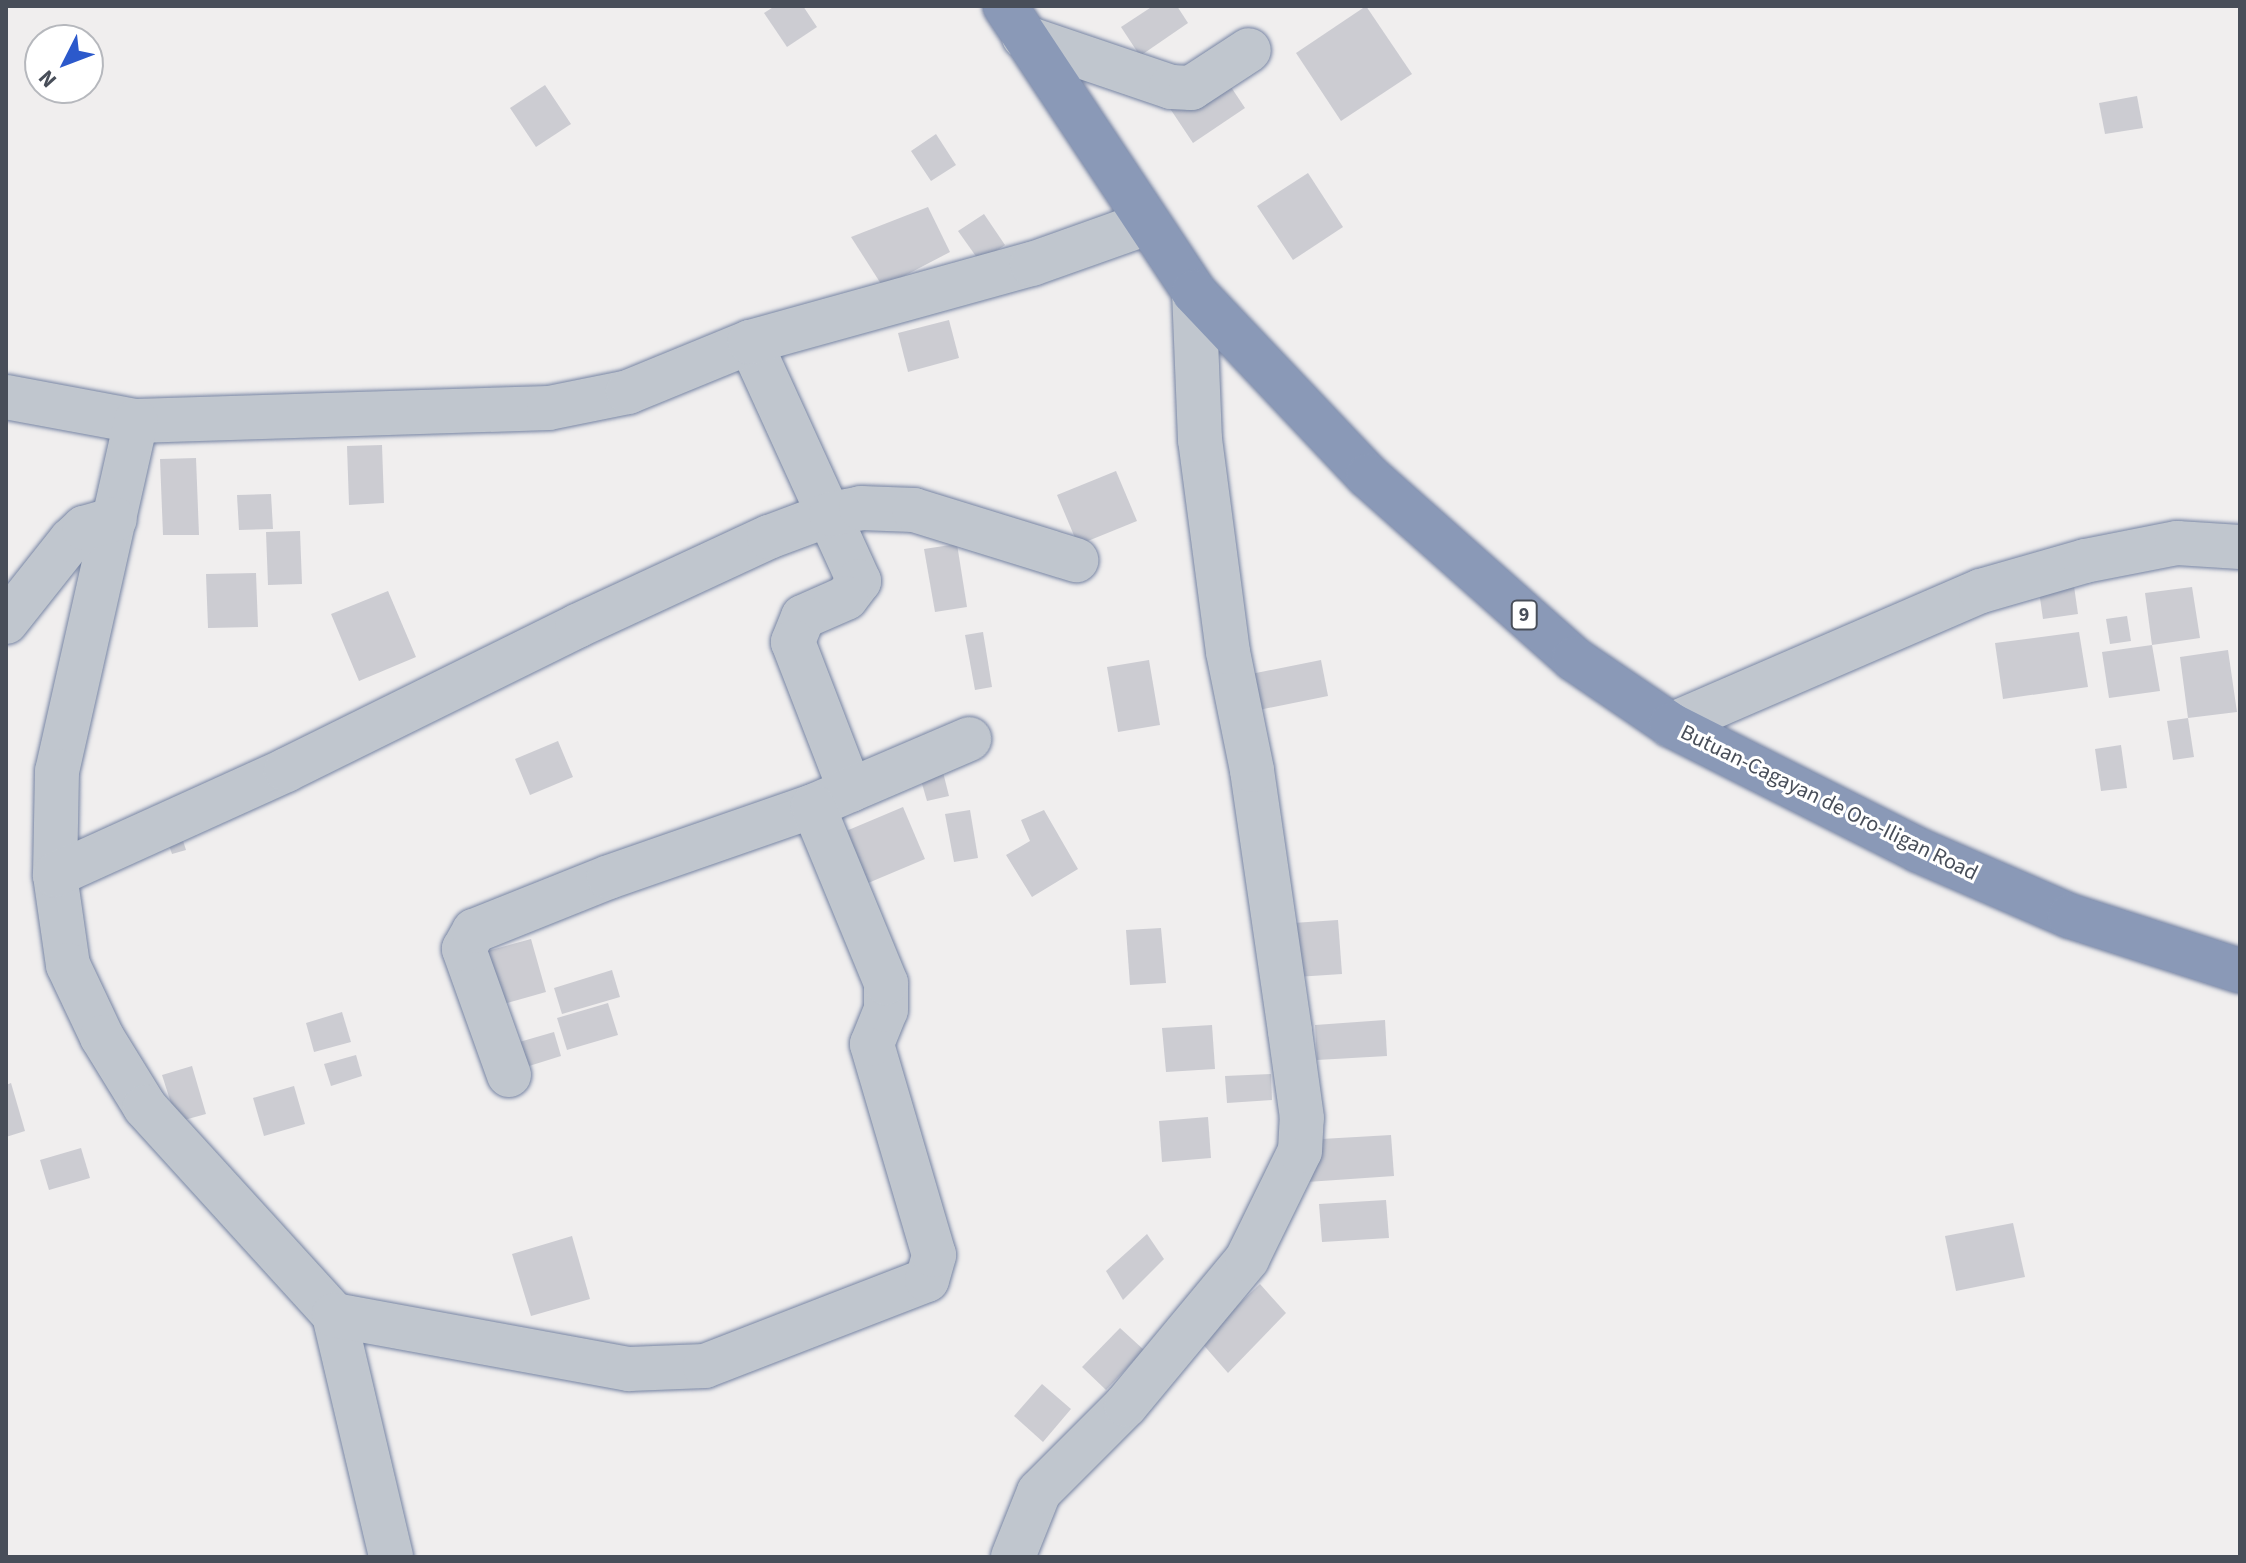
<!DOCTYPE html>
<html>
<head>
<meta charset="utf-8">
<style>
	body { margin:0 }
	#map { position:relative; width:2246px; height:1563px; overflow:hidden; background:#f0eeee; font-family:"Source Sans 3",sans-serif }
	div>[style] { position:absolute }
	.building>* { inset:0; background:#ccccd2 }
	.roads { filter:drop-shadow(0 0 2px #7684a3) drop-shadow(0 0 2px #7684a3) }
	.minor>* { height:44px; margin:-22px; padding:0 22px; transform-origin:22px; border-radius:22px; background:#c0c6ce }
	.highway>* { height:44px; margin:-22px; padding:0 22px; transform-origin:22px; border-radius:22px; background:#8a99b7 }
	span { translate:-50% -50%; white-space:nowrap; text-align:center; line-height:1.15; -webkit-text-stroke:6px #fff; paint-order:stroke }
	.shield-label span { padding:2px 6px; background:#fff; border:2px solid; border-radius:6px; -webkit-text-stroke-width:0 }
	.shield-label { font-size:20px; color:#484e59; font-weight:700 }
	.street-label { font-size:22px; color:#484e59 }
	.frame { position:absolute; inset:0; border:8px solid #484e59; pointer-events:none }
	.north { position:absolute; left:24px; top:24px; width:80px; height:80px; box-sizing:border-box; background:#fff; border:2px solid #b6b8bd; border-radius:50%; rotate:228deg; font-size:22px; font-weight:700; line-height:32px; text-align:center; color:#484e59 }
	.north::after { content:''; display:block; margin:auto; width:28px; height:36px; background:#2c59cb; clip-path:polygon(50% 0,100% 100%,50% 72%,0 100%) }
</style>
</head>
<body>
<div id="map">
	<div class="building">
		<div style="clip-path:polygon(775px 6px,803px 6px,817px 27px,787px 47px,764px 13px)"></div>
		<div style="clip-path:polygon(1153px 6px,1177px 6px,1188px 23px,1140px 56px,1121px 27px)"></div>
		<div style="clip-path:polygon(1366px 6px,1412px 74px,1341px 121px,1296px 53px)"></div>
		<div style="clip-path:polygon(1211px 57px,1245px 108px,1193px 143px,1159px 92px)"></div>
		<div style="clip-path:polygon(545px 85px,571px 124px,536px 147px,510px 108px)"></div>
		<div style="clip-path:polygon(2137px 96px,2143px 128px,2105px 134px,2099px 103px)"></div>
		<div style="clip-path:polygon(936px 134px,956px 165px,931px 181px,911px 151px)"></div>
		<div style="clip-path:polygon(1308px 173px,1343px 227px,1293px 260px,1257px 206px)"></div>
		<div style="clip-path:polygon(928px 207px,950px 252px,883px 287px,851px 237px)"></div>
		<div style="clip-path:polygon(984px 214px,1005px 245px,980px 262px,958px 231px)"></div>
		<div style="clip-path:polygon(949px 320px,959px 358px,908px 372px,898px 333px)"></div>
		<div style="clip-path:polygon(382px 445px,384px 503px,349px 505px,347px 446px)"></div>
		<div style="clip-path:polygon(196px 458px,199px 535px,163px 535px,160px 459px)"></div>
		<div style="clip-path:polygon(1116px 471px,1137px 521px,1078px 545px,1057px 495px)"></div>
		<div style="clip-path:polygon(271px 494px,273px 529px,239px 530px,237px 495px)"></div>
		<div style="clip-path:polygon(300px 531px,302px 584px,268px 585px,266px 532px)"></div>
		<div style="clip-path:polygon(957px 544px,967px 607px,935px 612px,924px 549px)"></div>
		<div style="clip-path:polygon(256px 573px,258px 627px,208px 628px,206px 574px)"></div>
		<div style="clip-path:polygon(2073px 579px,2078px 614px,2043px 619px,2038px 584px)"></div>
		<div style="clip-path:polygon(2192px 587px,2200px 638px,2152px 645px,2145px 593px)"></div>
		<div style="clip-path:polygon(388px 591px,416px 657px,359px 681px,331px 614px)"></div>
		<div style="clip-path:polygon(2127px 616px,2131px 641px,2110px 644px,2106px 619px)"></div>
		<div style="clip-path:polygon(983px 632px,992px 687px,975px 690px,965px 635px)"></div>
		<div style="clip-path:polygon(2079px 632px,2088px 687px,2003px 699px,1995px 643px)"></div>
		<div style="clip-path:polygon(2152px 645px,2160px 691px,2109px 698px,2102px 652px)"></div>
		<div style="clip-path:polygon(2228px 650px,2237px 712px,2188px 718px,2194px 757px,2173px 760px,2167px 721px,2188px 718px,2180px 657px)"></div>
		<div style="clip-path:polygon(1149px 660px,1160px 725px,1118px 732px,1107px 667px)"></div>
		<div style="clip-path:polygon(1321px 660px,1328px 696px,1249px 712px,1241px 676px)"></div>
		<div style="clip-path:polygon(558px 741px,573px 777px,530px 795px,515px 759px)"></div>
		<div style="clip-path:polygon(2121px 745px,2127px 788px,2101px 791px,2095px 749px)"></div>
		<div style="clip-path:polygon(941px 764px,949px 796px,927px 801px,918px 770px)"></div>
		<div style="clip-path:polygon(903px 807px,925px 859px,861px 886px,839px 834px)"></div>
		<div style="clip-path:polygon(970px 810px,978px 858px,954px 862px,945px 814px)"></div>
		<div style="clip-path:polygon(1044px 810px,1078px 869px,1032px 897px,1006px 855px,1030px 841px,1021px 820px)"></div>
		<div style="clip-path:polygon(177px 822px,186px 850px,172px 854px,163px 827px)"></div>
		<div style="clip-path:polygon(1338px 920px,1342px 974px,1281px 978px,1278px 924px)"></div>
		<div style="clip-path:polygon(1161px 928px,1166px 983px,1130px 985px,1126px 930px)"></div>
		<div style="clip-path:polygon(531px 939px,546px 992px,500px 1005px,484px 952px)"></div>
		<div style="clip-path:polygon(612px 970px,620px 997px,562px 1014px,554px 988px)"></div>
		<div style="clip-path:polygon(608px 1003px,618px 1035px,567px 1050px,557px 1018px)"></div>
		<div style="clip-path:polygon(342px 1012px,351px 1042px,314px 1052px,306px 1023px)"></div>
		<div style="clip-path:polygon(1385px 1020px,1387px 1056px,1317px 1060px,1315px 1025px)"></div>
		<div style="clip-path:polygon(1212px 1025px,1215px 1069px,1166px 1072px,1162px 1028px)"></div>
		<div style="clip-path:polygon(554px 1032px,561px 1056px,510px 1072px,502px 1047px)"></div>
		<div style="clip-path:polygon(356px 1055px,362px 1076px,331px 1086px,324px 1064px)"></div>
		<div style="clip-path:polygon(192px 1066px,206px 1114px,177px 1122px,162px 1075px)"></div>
		<div style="clip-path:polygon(1271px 1074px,1272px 1100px,1227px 1103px,1225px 1076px)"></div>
		<div style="clip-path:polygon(11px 1083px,25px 1131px,6px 1137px,6px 1085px)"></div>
		<div style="clip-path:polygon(294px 1086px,305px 1124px,264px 1136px,253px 1098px)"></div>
		<div style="clip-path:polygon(1208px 1117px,1211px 1158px,1162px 1162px,1159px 1121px)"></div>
		<div style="clip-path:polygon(1391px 1135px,1394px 1176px,1307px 1182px,1304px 1140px)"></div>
		<div style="clip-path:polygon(81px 1148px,90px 1178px,49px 1190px,40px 1160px)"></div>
		<div style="clip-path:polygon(1386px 1200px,1389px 1238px,1322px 1242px,1319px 1204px)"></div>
		<div style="clip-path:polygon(2013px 1223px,2025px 1277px,1956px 1291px,1945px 1236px)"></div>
		<div style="clip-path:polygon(1147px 1234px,1164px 1259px,1123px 1300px,1106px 1271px)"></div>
		<div style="clip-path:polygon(572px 1236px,590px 1299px,531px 1316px,512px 1254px)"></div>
		<div style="clip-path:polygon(1260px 1284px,1286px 1313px,1228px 1373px,1200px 1341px)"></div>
		<div style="clip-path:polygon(1120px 1328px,1144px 1350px,1106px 1390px,1082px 1367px)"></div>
		<div style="clip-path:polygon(1042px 1384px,1071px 1409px,1043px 1442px,1014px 1416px)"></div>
	</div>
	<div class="roads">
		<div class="minor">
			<div style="left:1024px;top:37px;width:155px;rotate:18.8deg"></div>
			<div style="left:1171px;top:87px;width:20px;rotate:3deg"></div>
			<div style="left:1191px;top:88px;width:69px;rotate:-33.2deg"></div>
			<div style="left:750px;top:342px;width:263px;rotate:65.5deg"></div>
			<div style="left:859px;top:581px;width:21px;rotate:127deg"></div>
			<div style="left:846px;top:598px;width:47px;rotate:156.2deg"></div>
			<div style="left:803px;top:617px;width:27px;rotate:112deg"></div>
			<div style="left:793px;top:642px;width:159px;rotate:68.9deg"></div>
			<div style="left:6px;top:397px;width:132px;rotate:10.5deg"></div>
			<div style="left:136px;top:421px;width:413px;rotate:-1.8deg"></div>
			<div style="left:549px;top:408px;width:81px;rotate:-11.4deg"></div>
			<div style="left:628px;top:392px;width:132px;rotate:-22.3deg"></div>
			<div style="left:750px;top:342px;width:293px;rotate:-15.5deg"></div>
			<div style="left:1032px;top:264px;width:122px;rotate:-19.6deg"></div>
			<div style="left:136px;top:421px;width:359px;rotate:102.7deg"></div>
			<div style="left:57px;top:771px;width:104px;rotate:91.1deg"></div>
			<div style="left:55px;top:875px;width:91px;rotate:81.8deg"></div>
			<div style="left:68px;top:965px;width:80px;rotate:64.7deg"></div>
			<div style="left:102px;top:1037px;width:82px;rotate:58.4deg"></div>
			<div style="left:145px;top:1107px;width:281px;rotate:47.7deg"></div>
			<div style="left:334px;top:1315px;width:249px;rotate:76.7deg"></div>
			<div style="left:6px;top:622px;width:105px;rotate:-51.6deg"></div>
			<div style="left:71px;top:540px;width:18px;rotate:-43deg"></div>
			<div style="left:84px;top:528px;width:32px;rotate:-16deg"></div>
			<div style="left:1671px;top:725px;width:338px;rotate:-23.4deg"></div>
			<div style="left:1981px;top:591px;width:108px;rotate:-16.1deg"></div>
			<div style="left:2085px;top:561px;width:94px;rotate:-11.1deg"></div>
			<div style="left:2177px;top:543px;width:63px;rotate:3.6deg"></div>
			<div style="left:55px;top:875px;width:254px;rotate:-24.4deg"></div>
			<div style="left:286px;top:770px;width:325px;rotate:-26.3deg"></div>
			<div style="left:577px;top:626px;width:212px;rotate:-24.9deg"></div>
			<div style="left:769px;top:537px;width:66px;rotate:-20.4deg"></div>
			<div style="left:831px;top:514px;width:31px;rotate:-11deg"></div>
			<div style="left:861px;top:508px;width:53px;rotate:2.2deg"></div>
			<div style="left:914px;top:510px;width:170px;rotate:17.2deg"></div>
			<div style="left:509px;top:1075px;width:134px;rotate:-109.7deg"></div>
			<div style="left:464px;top:949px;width:21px;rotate:-61deg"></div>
			<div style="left:474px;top:931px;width:145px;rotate:-21.8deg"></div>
			<div style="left:609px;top:877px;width:216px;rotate:-19.2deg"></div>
			<div style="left:813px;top:806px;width:170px;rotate:-23.2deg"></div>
			<div style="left:334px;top:1315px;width:300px;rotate:10.4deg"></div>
			<div style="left:629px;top:1369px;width:76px;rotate:-2.3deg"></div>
			<div style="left:705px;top:1366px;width:238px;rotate:-21.2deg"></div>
			<div style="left:927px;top:1280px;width:26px;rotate:-74deg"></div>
			<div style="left:934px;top:1255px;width:220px;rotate:-106.4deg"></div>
			<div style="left:872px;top:1044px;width:37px;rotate:-68deg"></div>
			<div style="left:886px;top:1010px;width:27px;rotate:-90deg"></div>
			<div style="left:886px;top:983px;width:191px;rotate:-112.4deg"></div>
			<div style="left:1013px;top:1557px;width:70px;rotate:-68.2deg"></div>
			<div style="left:1039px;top:1492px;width:123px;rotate:-45deg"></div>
			<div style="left:1126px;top:1405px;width:190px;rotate:-50.3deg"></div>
			<div style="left:1247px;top:1259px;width:120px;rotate:-63.9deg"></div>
			<div style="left:1300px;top:1151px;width:33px;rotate:-87deg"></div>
			<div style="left:1302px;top:1118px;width:88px;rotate:-97.9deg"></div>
			<div style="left:1290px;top:1031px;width:264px;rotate:-98.3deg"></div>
			<div style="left:1252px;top:770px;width:120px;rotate:-101.5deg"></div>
			<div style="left:1228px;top:652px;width:214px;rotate:-97.5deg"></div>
			<div style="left:1200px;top:440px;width:148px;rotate:-92.3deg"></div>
		</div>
		<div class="highway">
			<div style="left:1005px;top:6px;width:343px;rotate:56.5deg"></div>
			<div style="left:1194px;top:292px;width:253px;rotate:46.6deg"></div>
			<div style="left:1368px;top:476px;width:276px;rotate:41.6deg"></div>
			<div style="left:1574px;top:659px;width:117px;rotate:34.2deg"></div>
			<div style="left:1671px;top:725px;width:277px;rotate:26.8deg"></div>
			<div style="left:1918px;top:850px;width:166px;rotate:23.5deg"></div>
			<div style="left:2070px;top:916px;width:179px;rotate:17.9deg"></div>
		</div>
	</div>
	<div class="shield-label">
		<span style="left:1524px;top:615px">9</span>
	</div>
	<div class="street-label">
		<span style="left:1829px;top:803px;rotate:26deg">Butuan-Cagayan de Oro-Iligan Road</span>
	</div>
	<div class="frame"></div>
	<div class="north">N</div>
</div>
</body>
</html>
